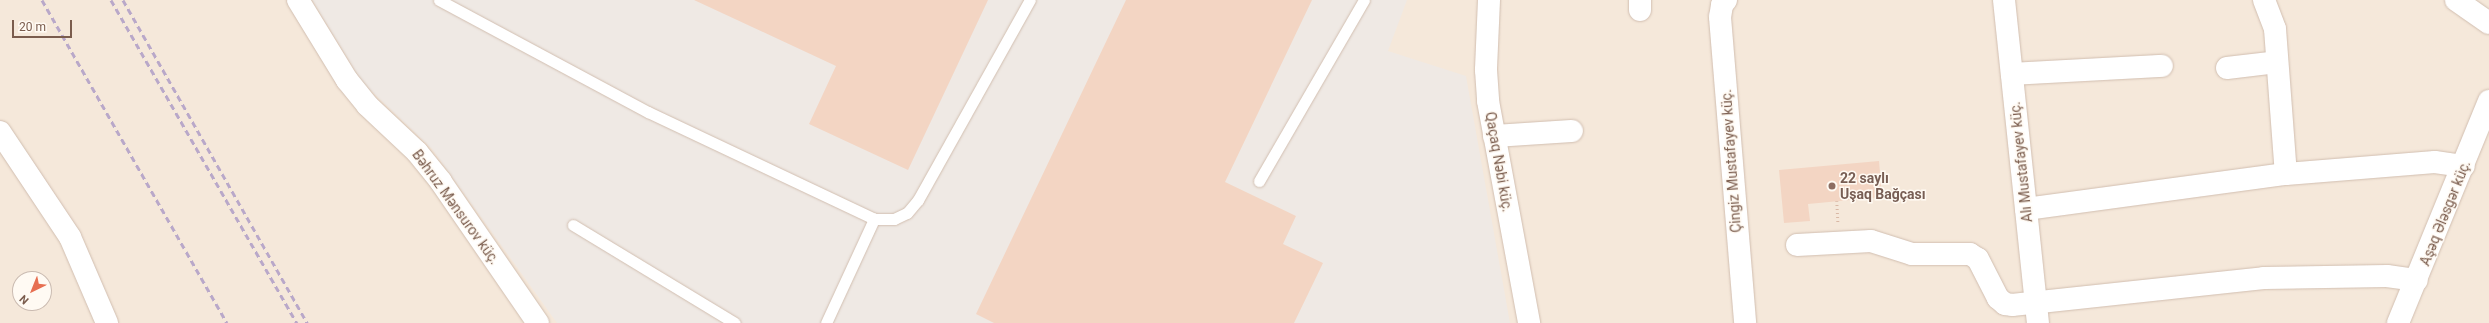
<!DOCTYPE html>
<html>
<head>
<meta charset="utf-8">
<style>
	body { margin:0 }
	#map { position:relative; width:2489px; height:323px; overflow:hidden; background:#fdf6ec; font-family:Roboto,sans-serif }
	div>[style] { position:absolute }
	.residential>* { inset:0; background:#f5e8da }
	.industrial>* { inset:0; background:#efe9e4 }
	.building>* { inset:0; background:#f3d5c3 }
	.path>* { height:2.5px; margin-top:-1.25px; transform-origin:0; background:repeating-linear-gradient(90deg,#d9b8a5 0 1px,transparent 0 4px) }
	.roads { filter:drop-shadow(0 0 1px #d1beb0) drop-shadow(0 0 1px #d1beb0) }
	.lane>* { height:11px; margin:-5.5px; padding:0 5.5px; transform-origin:5.5px; border-radius:5.5px; background:#fff }
	.street>* { height:22px; margin:-11px; padding:0 11px; transform-origin:11px; border-radius:11px; background:#fff }
	.rail>* { height:3px; margin-top:-1.5px; transform-origin:0; background:repeating-linear-gradient(90deg,#b9a8c9 0 6px,transparent 0 10px) }
	.dots>* { width:11px; height:11px; translate:-50% -50%; box-sizing:border-box; border:2px solid #fffaf3; border-radius:50% }
	span { translate:-50% -50%; white-space:nowrap; text-align:center; line-height:1.15; -webkit-text-stroke:3px #fffaf3; paint-order:stroke }
	.street-label { font-size:14px; color:#7a5c4d }
	.education-label { font-size:14px; color:#785e54; font-weight:700 }
	.left { translate:0 -50%; text-align:left }
	.north { position:absolute; left:12px; top:271px; width:40px; height:40px; box-sizing:border-box; background:#fffaf3; border:1px solid #cabbb1; border-radius:50%; rotate:223deg; font-size:11px; font-weight:700; line-height:16px; text-align:center; color:#7a5c4d }
	.north::after { content:''; display:block; margin:auto; width:14px; height:18px; background:#e76f51; clip-path:polygon(50% 0,100% 100%,50% 72%,0 100%) }
	.scale { position:absolute; left:12px; top:20px; width:60px; height:18px; box-sizing:border-box; border:2px solid #7a5c4d; border-top:0; padding-left:5px; font-size:12px; line-height:14px; white-space:nowrap; color:#7a5c4d; -webkit-text-stroke:3px #fffaf3; paint-order:stroke }
</style>
</head>
<body>
<div id="map">
	<div class="residential">
		<div style="clip-path:polygon(evenodd,0 0,2489px 0,2489px 323px,0 323px,0 0,20px 279px,44px 279px,44px 303px,20px 303px,20px 279px)"></div>
	</div>
	<div class="industrial">
		<div style="clip-path:polygon(312px 0,1407px 0,1388px 51px,1466px 76px,1510px 323px,557px 323px,432px 149px,362px 82px)"></div>
	</div>
	<div class="building">
		<div style="clip-path:polygon(694px 0,988px 0,908px 170px,809px 124px,836px 66px)"></div>
		<div style="clip-path:polygon(1126px 0,1312px 0,1225px 182px,1296px 216px,1283px 244px,1323px 263px,1294px 323px,994px 323px,976px 314px)"></div>
		<div style="clip-path:polygon(1879px 161px,1882px 197px,1808px 204px,1810px 221px,1784px 223px,1779px 170px)"></div>
	</div>
	<div class="path">
		<div style="left:1837px;top:201px;width:21px;rotate:87deg"></div>
	</div>
	<div class="roads">
		<div class="lane">
			<div style="left:439px;top:0;width:237px;rotate:28.2deg"></div>
			<div style="left:648px;top:112px;width:250px;rotate:25.3deg"></div>
			<div style="left:874px;top:219px;width:20px"></div>
			<div style="left:894px;top:219px;width:14px;rotate:-25deg"></div>
			<div style="left:907px;top:213px;width:17px;rotate:-50deg"></div>
			<div style="left:918px;top:200px;width:229px;rotate:-60.8deg"></div>
			<div style="left:1259px;top:181px;width:209px;rotate:-59.9deg"></div>
			<div style="left:573px;top:225px;width:189px;rotate:31.2deg"></div>
			<div style="left:826px;top:323px;width:115px;rotate:-65.2deg"></div>
		</div>
		<div class="street">
			<div style="left:298px;top:0;width:94px;rotate:58.5deg"></div>
			<div style="left:347px;top:80px;width:32px;rotate:51deg"></div>
			<div style="left:367px;top:105px;width:69px;rotate:43.2deg"></div>
			<div style="left:417px;top:152px;width:38px;rotate:51deg"></div>
			<div style="left:441px;top:182px;width:171px;rotate:55.5deg"></div>
			<div style="left:1489px;top:0;width:70px;rotate:92.5deg"></div>
			<div style="left:1486px;top:70px;width:31px;rotate:86deg"></div>
			<div style="left:1488px;top:101px;width:226px;rotate:79.5deg"></div>
			<div style="left:1640px;top:0;width:10px;rotate:90deg"></div>
			<div style="left:1726px;top:0;width:6px;rotate:129deg"></div>
			<div style="left:1722px;top:5px;width:12px;rotate:99deg"></div>
			<div style="left:1720px;top:17px;width:307px;rotate:85.3deg"></div>
			<div style="left:2004px;top:0;width:325px;rotate:84deg"></div>
			<div style="left:2264px;top:0;width:31px;rotate:69deg"></div>
			<div style="left:2275px;top:29px;width:145px;rotate:85.7deg"></div>
			<div style="left:2456px;top:0;width:40px;rotate:34.9deg"></div>
			<div style="left:2227px;top:68px;width:50px;rotate:-6.8deg"></div>
			<div style="left:2012px;top:74px;width:150px;rotate:-3.1deg"></div>
			<div style="left:0;top:132px;width:126px;rotate:56.3deg"></div>
			<div style="left:70px;top:237px;width:94px;rotate:66.7deg"></div>
			<div style="left:1494px;top:136px;width:78px;rotate:-3.7deg"></div>
			<div style="left:2026px;top:209px;width:262px;rotate:-7.7deg"></div>
			<div style="left:2286px;top:174px;width:149px;rotate:-4.6deg"></div>
			<div style="left:2435px;top:162px;width:29px;rotate:8deg"></div>
			<div style="left:1797px;top:245px;width:74px;rotate:-3.1deg"></div>
			<div style="left:1871px;top:241px;width:43px;rotate:17.6deg"></div>
			<div style="left:1912px;top:254px;width:58px"></div>
			<div style="left:1970px;top:254px;width:9px;rotate:32deg"></div>
			<div style="left:1978px;top:259px;width:44px;rotate:62.9deg"></div>
			<div style="left:1998px;top:298px;width:9px;rotate:41deg"></div>
			<div style="left:2005px;top:304px;width:7px;rotate:8deg"></div>
			<div style="left:2012px;top:305px;width:253px;rotate:-6.1deg"></div>
			<div style="left:2264px;top:278px;width:123px;rotate:-0.9deg"></div>
			<div style="left:2387px;top:276px;width:30px;rotate:8deg"></div>
			<div style="left:2398px;top:323px;width:240px;rotate:-67.7deg"></div>
		</div>
	</div>
	<div class="rail">
		<div style="left:42px;top:0;width:372px;rotate:60.2deg"></div>
		<div style="left:111px;top:0;width:373px;rotate:60.1deg"></div>
		<div style="left:123px;top:0;width:372px;rotate:60.3deg"></div>
	</div>
	<div class="dots">
		<div style="left:1832px;top:186px;background:#8d6e63"></div>
	</div>
	<div class="street-label">
		<span style="left:1731px;top:161px;rotate:-94deg">Çingiz Mustafayev küç.</span>
		<span style="left:1499px;top:162px;rotate:80deg">Qaçaq Nəbi küç.</span>
		<span style="left:2021px;top:162px;rotate:-96deg">Alı Mustafayev küç.</span>
		<span style="left:456px;top:207px;rotate:54deg">Bəhruz Mənsurov küç.</span>
		<span style="left:2445px;top:213px;rotate:-68deg">Aşəq Ələsgər küç.</span>
	</div>
	<div class="education-label">
		<span class="left" style="left:1840px;top:186px">22 saylı<br>Uşaq Bağçası</span>
	</div>
	<div class="north">N</div>
	<div class="scale">20 m</div>
</div>
</body>
</html>
